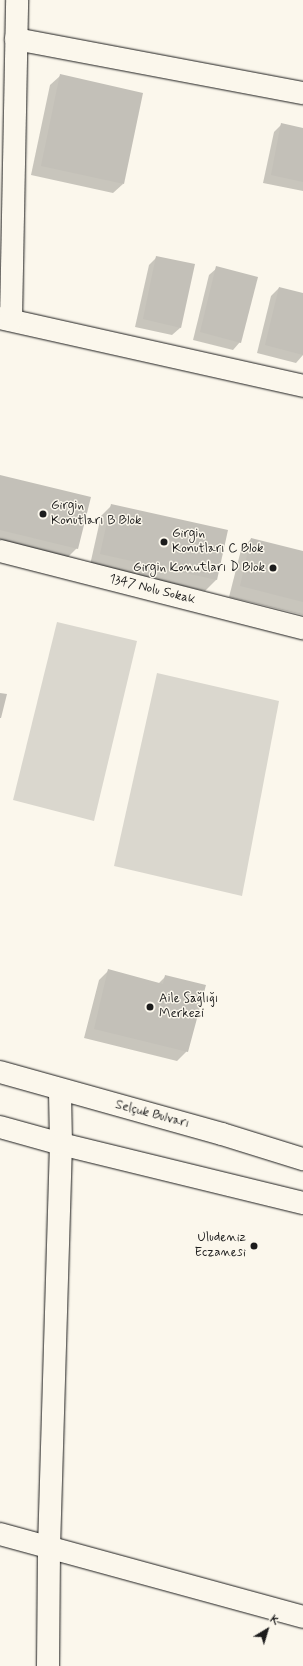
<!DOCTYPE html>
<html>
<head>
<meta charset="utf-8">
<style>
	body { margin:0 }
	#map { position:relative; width:303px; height:1666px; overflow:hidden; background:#fbf7ec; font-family:Mynerve,sans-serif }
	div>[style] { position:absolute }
	.green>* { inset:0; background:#dad7ce }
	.shadow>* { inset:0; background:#0003 }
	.building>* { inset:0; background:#c3c0b8 }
	.roads { filter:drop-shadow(0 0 1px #1c1c1c) drop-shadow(0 0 1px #1c1c1c) }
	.street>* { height:22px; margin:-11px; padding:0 11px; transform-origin:11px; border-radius:11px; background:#fbf7ec }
	.primary>* { height:22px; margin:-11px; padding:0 11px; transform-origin:11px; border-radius:11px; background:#fbf7ec }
	.dots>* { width:11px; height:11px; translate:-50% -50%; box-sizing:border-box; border:2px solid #fbf7ec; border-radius:50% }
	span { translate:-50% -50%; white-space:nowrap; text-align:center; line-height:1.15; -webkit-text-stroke:3px #fbf7ec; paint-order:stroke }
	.poi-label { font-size:13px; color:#1c1c1c }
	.left { translate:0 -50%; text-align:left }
	.right { translate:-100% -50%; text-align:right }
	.street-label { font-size:13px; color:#1c1c1c }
	.north { position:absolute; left:247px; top:1610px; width:40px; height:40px; -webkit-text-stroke:3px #fbf7ec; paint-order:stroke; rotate:38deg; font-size:11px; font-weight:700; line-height:16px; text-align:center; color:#1c1c1c }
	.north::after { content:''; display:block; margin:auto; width:14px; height:18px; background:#1c1c1c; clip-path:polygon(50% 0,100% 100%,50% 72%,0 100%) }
</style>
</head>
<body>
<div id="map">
	<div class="green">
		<div style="clip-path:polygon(57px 622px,137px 641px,94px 821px,13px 800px)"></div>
		<div style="clip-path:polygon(157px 673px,279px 701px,242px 896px,114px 866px)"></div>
	</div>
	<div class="shadow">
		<div style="clip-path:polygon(60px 76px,123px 184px,113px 193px,31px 175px,50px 85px)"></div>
		<div style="clip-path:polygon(282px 124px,303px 129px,303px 191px,263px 183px,274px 132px)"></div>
		<div style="clip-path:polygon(157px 257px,180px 328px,172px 335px,135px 327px,149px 265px)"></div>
		<div style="clip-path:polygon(217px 268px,240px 342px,233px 350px,193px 340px,209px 275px)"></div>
		<div style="clip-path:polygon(279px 288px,303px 294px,303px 355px,296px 363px,257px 353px,271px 296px)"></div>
		<div style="clip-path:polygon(0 476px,77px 548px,66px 559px,0 543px)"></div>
		<div style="clip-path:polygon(112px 505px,227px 531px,216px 580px,205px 591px,90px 565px,101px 516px)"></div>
		<div style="clip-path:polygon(251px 539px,303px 552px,303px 615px,229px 597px,241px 550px)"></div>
		<div style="clip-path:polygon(109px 970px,158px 984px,166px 976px,187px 1051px,177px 1061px,84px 1038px,99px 980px)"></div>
	</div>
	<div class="building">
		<div style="clip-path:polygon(60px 74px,143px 93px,124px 184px,41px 166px)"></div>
		<div style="clip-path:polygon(281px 123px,303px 128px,303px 182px,271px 175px)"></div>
		<div style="clip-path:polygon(156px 256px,195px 264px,181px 328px,143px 319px)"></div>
		<div style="clip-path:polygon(216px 266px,258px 277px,241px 343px,200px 332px)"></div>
		<div style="clip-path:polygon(279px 287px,303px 293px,303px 355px,265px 345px)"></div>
		<div style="clip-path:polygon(0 475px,91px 497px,78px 549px,0 530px)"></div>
		<div style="clip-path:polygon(111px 504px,228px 530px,217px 580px,100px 554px)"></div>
		<div style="clip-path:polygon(251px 538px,303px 551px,303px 602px,240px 586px)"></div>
		<div style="clip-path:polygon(0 693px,7px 694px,1px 718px,0 718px)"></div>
		<div style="clip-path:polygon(108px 969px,163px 984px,165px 975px,206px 985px,188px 1052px,94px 1029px)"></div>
	</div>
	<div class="roads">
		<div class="street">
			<div style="left:16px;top:39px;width:292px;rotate:10.7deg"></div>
			<div style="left:0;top:318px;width:311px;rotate:12.6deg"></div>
			<div style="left:11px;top:320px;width:320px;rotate:-88.9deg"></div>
			<div style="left:0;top:551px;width:313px;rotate:14.3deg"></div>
			<div style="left:0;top:1534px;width:314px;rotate:15.3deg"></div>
			<div style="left:48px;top:1666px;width:118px;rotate:-89.5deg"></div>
			<div style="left:49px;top:1548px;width:404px;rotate:-88.3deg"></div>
			<div style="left:61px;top:1144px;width:54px;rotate:-91.1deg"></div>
		</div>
		<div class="primary">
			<div style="left:0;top:1072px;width:230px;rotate:15.6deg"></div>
			<div style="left:222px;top:1134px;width:85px;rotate:17.2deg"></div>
			<div style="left:0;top:1127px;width:63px;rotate:15.6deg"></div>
			<div style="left:61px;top:1144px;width:249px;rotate:13.7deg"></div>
		</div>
	</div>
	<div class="dots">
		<div style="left:43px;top:514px;background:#1c1c1c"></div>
		<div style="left:164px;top:542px;background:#1c1c1c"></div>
		<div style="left:273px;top:568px;background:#1c1c1c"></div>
		<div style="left:150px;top:1007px;background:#1c1c1c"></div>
		<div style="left:254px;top:1246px;background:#1c1c1c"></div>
	</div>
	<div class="poi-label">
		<span class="left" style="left:51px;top:514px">Girgin<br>Konutları B Blok</span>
		<span class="left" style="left:172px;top:542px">Girgin<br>Konutları C Blok</span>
		<span class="right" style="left:265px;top:568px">Girgin Konutları D Blok</span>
		<span class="left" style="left:159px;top:1007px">Aile Sağlığı<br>Merkezi</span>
		<span class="right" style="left:246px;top:1246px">Uludeniz<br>Eczanesi</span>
	</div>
	<div class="street-label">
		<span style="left:152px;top:590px;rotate:14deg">1347 Nolu Sokak</span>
		<span style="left:152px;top:1115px;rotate:15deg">Selçuk Bulvarı</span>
	</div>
	<div class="north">K</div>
</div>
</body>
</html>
